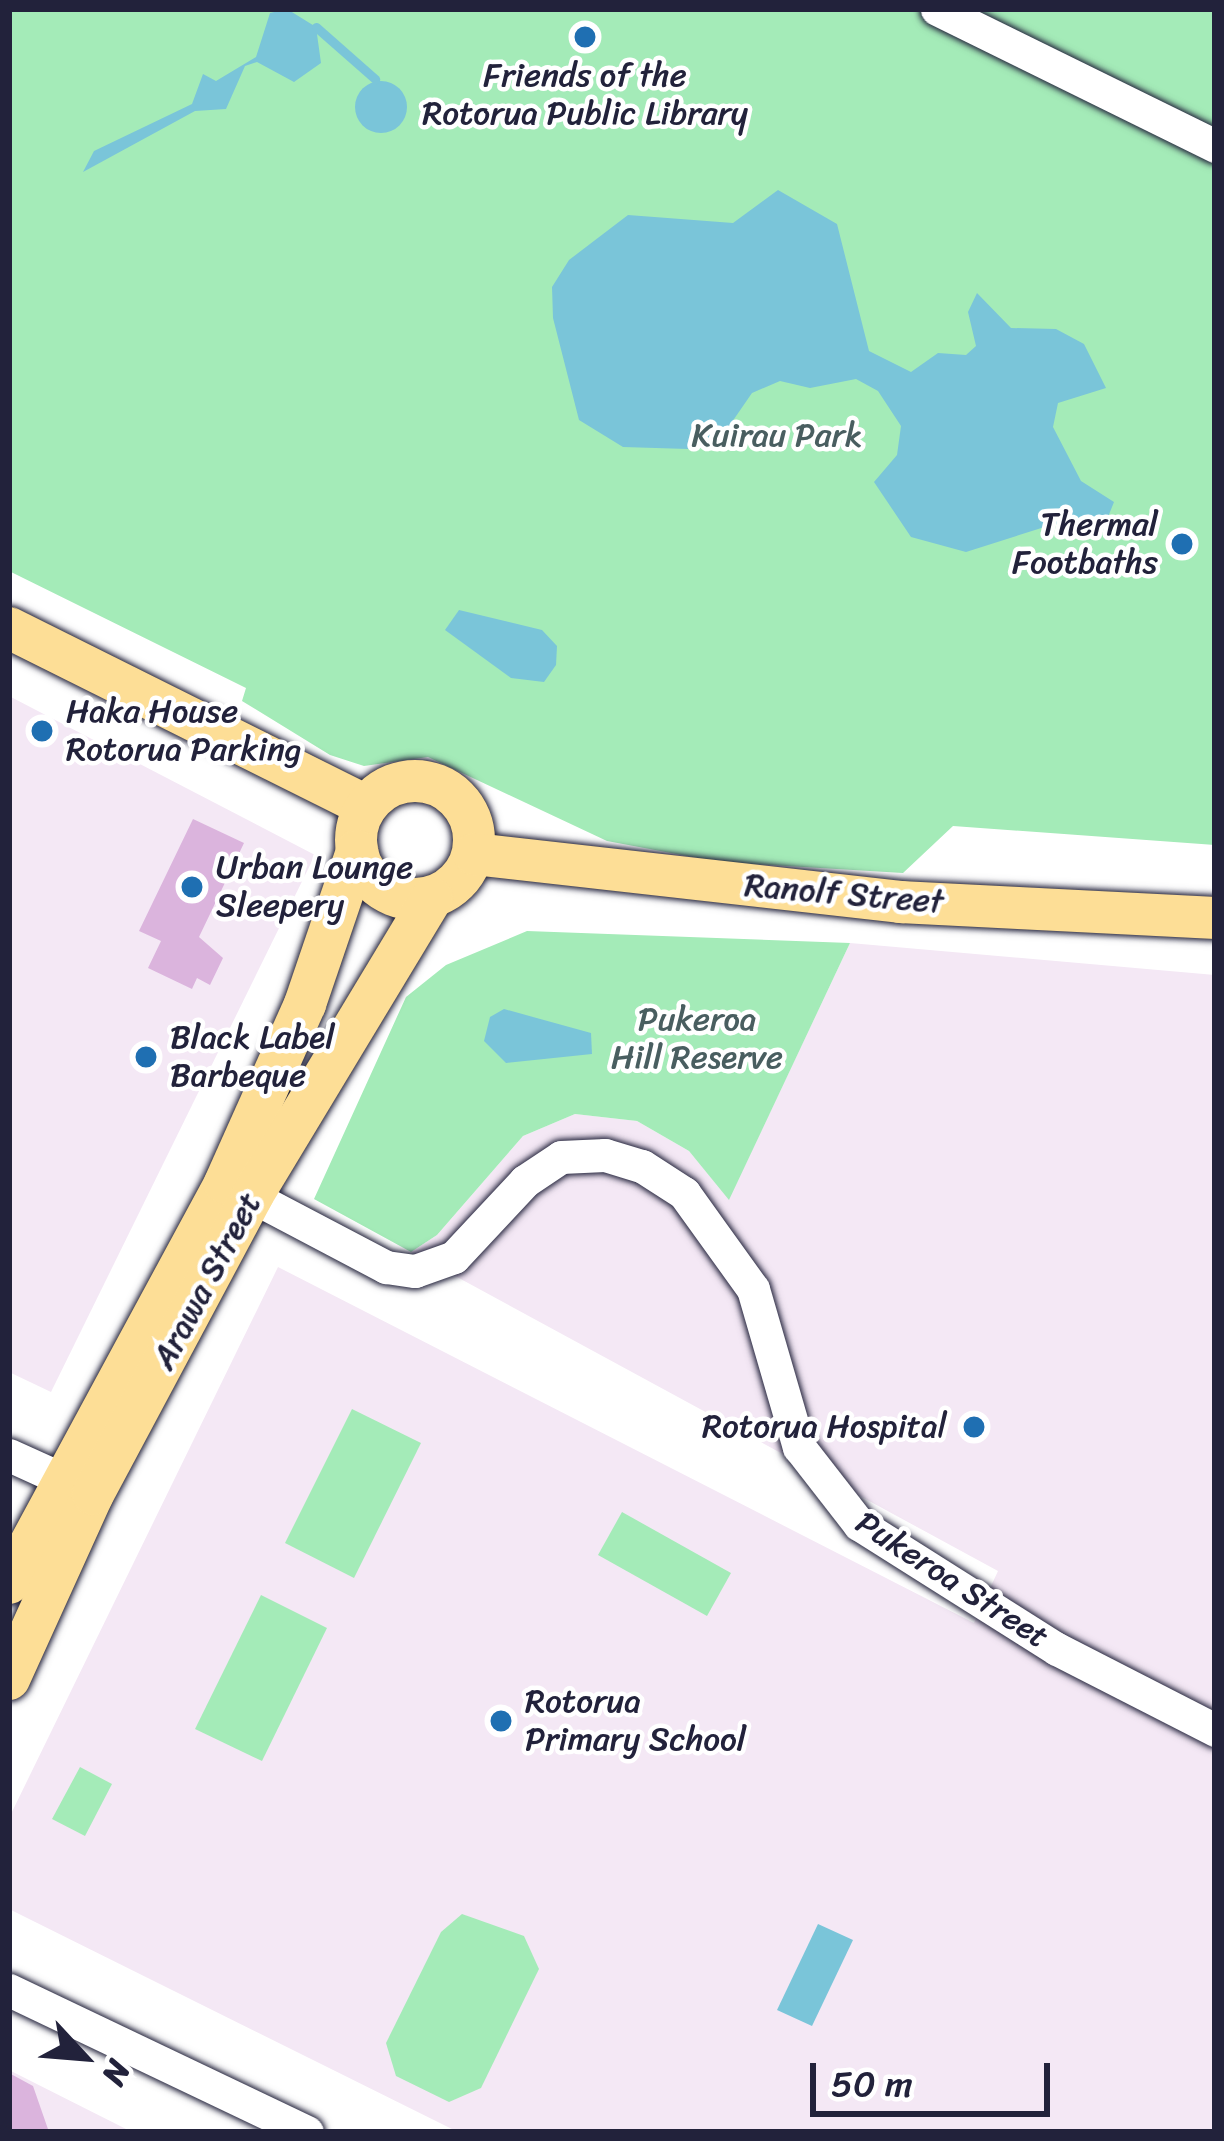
<!DOCTYPE html>
<html>
<head>
<meta charset="utf-8">
<style>
	body { margin:0 }
	#map { position:relative; width:1224px; height:2141px; overflow:hidden; background:#fff; font-family:Sriracha,sans-serif }
	div>[style] { position:absolute }
	.built>* { inset:0; background:#f4e8f5 }
	.green>* { inset:0; background:#a4ebb8 }
	.water>* { inset:0; background:#7ac5d9 }
	.round { border-radius:50% }
	.stream>* { height:9px; margin:-4.5px; padding:0 4.5px; transform-origin:4.5px; border-radius:4.5px; background:#7ac5d9 }
	.building>* { inset:0; background:#dbb4dd }
	.roads { filter:drop-shadow(0 0 3px #22223b) drop-shadow(0 0 3px #22223b) }
	.minor>* { height:33px; margin:-16.5px; padding:0 16.5px; transform-origin:16.5px; border-radius:16.5px; background:#fff }
	.major>* { height:42px; margin:-21px; padding:0 21px; transform-origin:21px; border-radius:21px; background:#fdde96 }
	.major>.ring { margin:-21px; padding:0; box-sizing:content-box; background:none; border:42px solid #fdde96; border-radius:50% }
	.dots>* { width:33px; height:33px; translate:-50% -50%; box-sizing:border-box; border:6px solid #fff; border-radius:50% }
	span { translate:-50% -50%; white-space:nowrap; text-align:center; line-height:1.15; -webkit-text-stroke:9px #fff; paint-order:stroke }
	.poi-label { font-size:33px; color:#22223b }
	.right { translate:-100% -50%; text-align:right }
	.left { translate:0 -50%; text-align:left }
	.park-label { font-size:33px; color:#495e60 }
	.street-label { font-size:33px; color:#22223b }
	.frame { position:absolute; inset:0; border:12px solid #22223b; pointer-events:none }
	.north { position:absolute; left:24px; top:1997px; width:120px; height:120px; -webkit-text-stroke:9px #fff; paint-order:stroke; rotate:116deg; font-size:33px; font-weight:700; line-height:48px; text-align:center; color:#22223b }
	.north::after { content:''; display:block; margin:auto; width:42px; height:54px; background:#22223b; clip-path:polygon(50% 0,100% 100%,50% 72%,0 100%) }
	.scale { position:absolute; left:810px; top:2063px; width:240px; height:54px; box-sizing:border-box; border:6px solid #22223b; border-top:0; padding-left:15px; font-size:36px; line-height:42px; white-space:nowrap; color:#22223b; -webkit-text-stroke:9px #fff; paint-order:stroke }
</style>
</head>
<body>
<div id="map">
	<div class="built">
		<div style="clip-path:polygon(9px 696px,315px 855px,51px 1392px,9px 1372px)"></div>
		<div style="clip-path:polygon(850px 943px,1215px 975px,1215px 2132px,458px 2132px,9px 1909px,9px 1818px,278px 1267px,974px 1623px,998px 1571px,411px 1252px,437px 1235px,523px 1136px,575px 1114px,637px 1121px,689px 1151px,729px 1199px)"></div>
		<div style="clip-path:polygon(9px 2070px,132px 2132px,9px 2132px)"></div>
	</div>
	<div class="green">
		<div style="clip-path:polygon(9px 9px,1215px 9px,1215px 845px,953px 826px,903px 873px,719px 862px,607px 841px,428px 757px,364px 766px,330px 755px,242px 701px,246px 688px,9px 571px)"></div>
		<div style="clip-path:polygon(527px 931px,850px 943px,729px 1200px,689px 1151px,637px 1121px,575px 1114px,523px 1136px,437px 1235px,411px 1252px,314px 1199px,406px 997px,446px 965px)"></div>
		<div style="clip-path:polygon(352px 1409px,421px 1443px,354px 1578px,285px 1543px)"></div>
		<div style="clip-path:polygon(622px 1512px,731px 1573px,707px 1616px,598px 1555px)"></div>
		<div style="clip-path:polygon(261px 1595px,327px 1628px,262px 1761px,195px 1729px)"></div>
		<div style="clip-path:polygon(80px 1767px,112px 1784px,85px 1836px,52px 1819px)"></div>
		<div style="clip-path:polygon(462px 1914px,524px 1936px,539px 1969px,481px 2088px,449px 2102px,396px 2076px,386px 2043px,441px 1932px)"></div>
	</div>
	<div class="water">
		<div style="clip-path:polygon(287px 9px,316px 27px,321px 63px,294px 82px,257px 62px,245px 66px,226px 109px,195px 111px,83px 172px,94px 151px,192px 104px,203px 74px,216px 81px,256px 57px,270px 13px)"></div>
		<div class="round" style="left:355px;top:81px;width:52px;height:52px"></div>
		<div style="clip-path:polygon(778px 190px,837px 224px,869px 351px,911px 372px,938px 353px,966px 355px,976px 346px,968px 312px,977px 293px,1011px 328px,1056px 329px,1084px 344px,1106px 388px,1058px 403px,1053px 427px,1081px 481px,1114px 502px,1106px 522px,1054px 524px,966px 552px,911px 537px,874px 482px,897px 455px,901px 426px,878px 391px,856px 379px,810px 388px,780px 381px,752px 393px,723px 435px,688px 449px,623px 447px,579px 420px,553px 318px,552px 287px,569px 260px,628px 215px,733px 223px)"></div>
		<div style="clip-path:polygon(459px 610px,542px 630px,557px 646px,556px 665px,544px 682px,511px 678px,445px 630px)"></div>
		<div style="clip-path:polygon(504px 1009px,591px 1033px,592px 1054px,506px 1063px,484px 1041px,490px 1017px)"></div>
		<div style="clip-path:polygon(818px 1924px,853px 1940px,812px 2026px,777px 2010px)"></div>
	</div>
	<div class="stream">
		<div style="left:316px;top:27px;width:79px;rotate:41.4deg"></div>
	</div>
	<div class="building">
		<div style="clip-path:polygon(193px 819px,244px 843px,199px 937px,223px 958px,210px 985px,197px 978px,192px 989px,148px 968px,161px 941px,139px 931px)"></div>
		<div style="clip-path:polygon(9px 2073px,33px 2086px,49px 2132px,9px 2132px)"></div>
	</div>
	<div class="roads">
		<div class="minor">
			<div style="left:937px;top:9px;width:310px;rotate:26.2deg"></div>
			<div style="left:234px;top:1187px;width:172px;rotate:27.8deg"></div>
			<div style="left:386px;top:1267px;width:29px;rotate:8deg"></div>
			<div style="left:415px;top:1271px;width:41px;rotate:-19.7deg"></div>
			<div style="left:454px;top:1257px;width:104px;rotate:-46.9deg"></div>
			<div style="left:525px;top:1181px;width:43px;rotate:-33.7deg"></div>
			<div style="left:561px;top:1157px;width:44px;rotate:-2.6deg"></div>
			<div style="left:605px;top:1155px;width:39px;rotate:17deg"></div>
			<div style="left:642px;top:1166px;width:50px;rotate:32.7deg"></div>
			<div style="left:684px;top:1193px;width:118px;rotate:54.3deg"></div>
			<div style="left:753px;top:1289px;width:165px;rotate:73.8deg"></div>
			<div style="left:799px;top:1447px;width:98px;rotate:52.1deg"></div>
			<div style="left:859px;top:1524px;width:234px;rotate:32.3deg"></div>
			<div style="left:1057px;top:1649px;width:178px;rotate:27.1deg"></div>
			<div style="left:9px;top:1455px;width:82px;rotate:24.4deg"></div>
			<div style="left:9px;top:1990px;width:330px;rotate:25.5deg"></div>
		</div>
		<div class="major">
			<div style="left:9px;top:628px;width:399px;rotate:26.5deg"></div>
			<div class="ring" style="left:356px;top:781px;width:76px;height:76px"></div>
			<div style="left:474px;top:854px;width:430px;rotate:6.4deg"></div>
			<div style="left:901px;top:902px;width:314px;rotate:2.9deg"></div>
			<div style="left:9px;top:1583px;width:455px;rotate:-61.6deg"></div>
			<div style="left:225px;top:1183px;width:196px;rotate:-65.9deg"></div>
			<div style="left:305px;top:1004px;width:162px;rotate:-71.2deg"></div>
			<div style="left:9px;top:1679px;width:203px;rotate:-65.6deg"></div>
			<div style="left:93px;top:1494px;width:338px;rotate:-61.9deg"></div>
			<div style="left:252px;top:1196px;width:348px;rotate:-58.9deg"></div>
		</div>
	</div>
	<div class="dots">
		<div style="left:585px;top:37px;background:#1f6fb2"></div>
		<div style="left:1182px;top:544px;background:#1f6fb2"></div>
		<div style="left:42px;top:731px;background:#1f6fb2"></div>
		<div style="left:192px;top:887px;background:#1f6fb2"></div>
		<div style="left:146px;top:1057px;background:#1f6fb2"></div>
		<div style="left:974px;top:1427px;background:#1f6fb2"></div>
		<div style="left:501px;top:1721px;background:#1f6fb2"></div>
	</div>
	<div class="poi-label">
		<span style="left:585px;top:95px">Friends of the<br>Rotorua Public Library</span>
		<span class="right" style="left:1158px;top:544px">Thermal<br>Footbaths</span>
		<span class="left" style="left:66px;top:731px">Haka House<br>Rotorua Parking</span>
		<span class="left" style="left:216px;top:887px">Urban Lounge<br>Sleepery</span>
		<span class="left" style="left:170px;top:1057px">Black Label<br>Barbeque</span>
		<span class="right" style="left:947px;top:1427px">Rotorua Hospital</span>
		<span class="left" style="left:525px;top:1721px">Rotorua<br>Primary School</span>
	</div>
	<div class="park-label">
		<span style="left:777px;top:436px">Kuirau Park</span>
		<span style="left:697px;top:1039px">Pukeroa<br>Hill Reserve</span>
	</div>
	<div class="street-label">
		<span style="left:844px;top:894px;rotate:5deg">Ranolf Street</span>
		<span style="left:207px;top:1281px;rotate:-62deg">Arawa Street</span>
		<span style="left:952px;top:1580px;rotate:33deg">Pukeroa Street</span>
	</div>
	<div class="frame"></div>
	<div class="north">N</div>
	<div class="scale">50 m</div>
</div>
</body>
</html>
